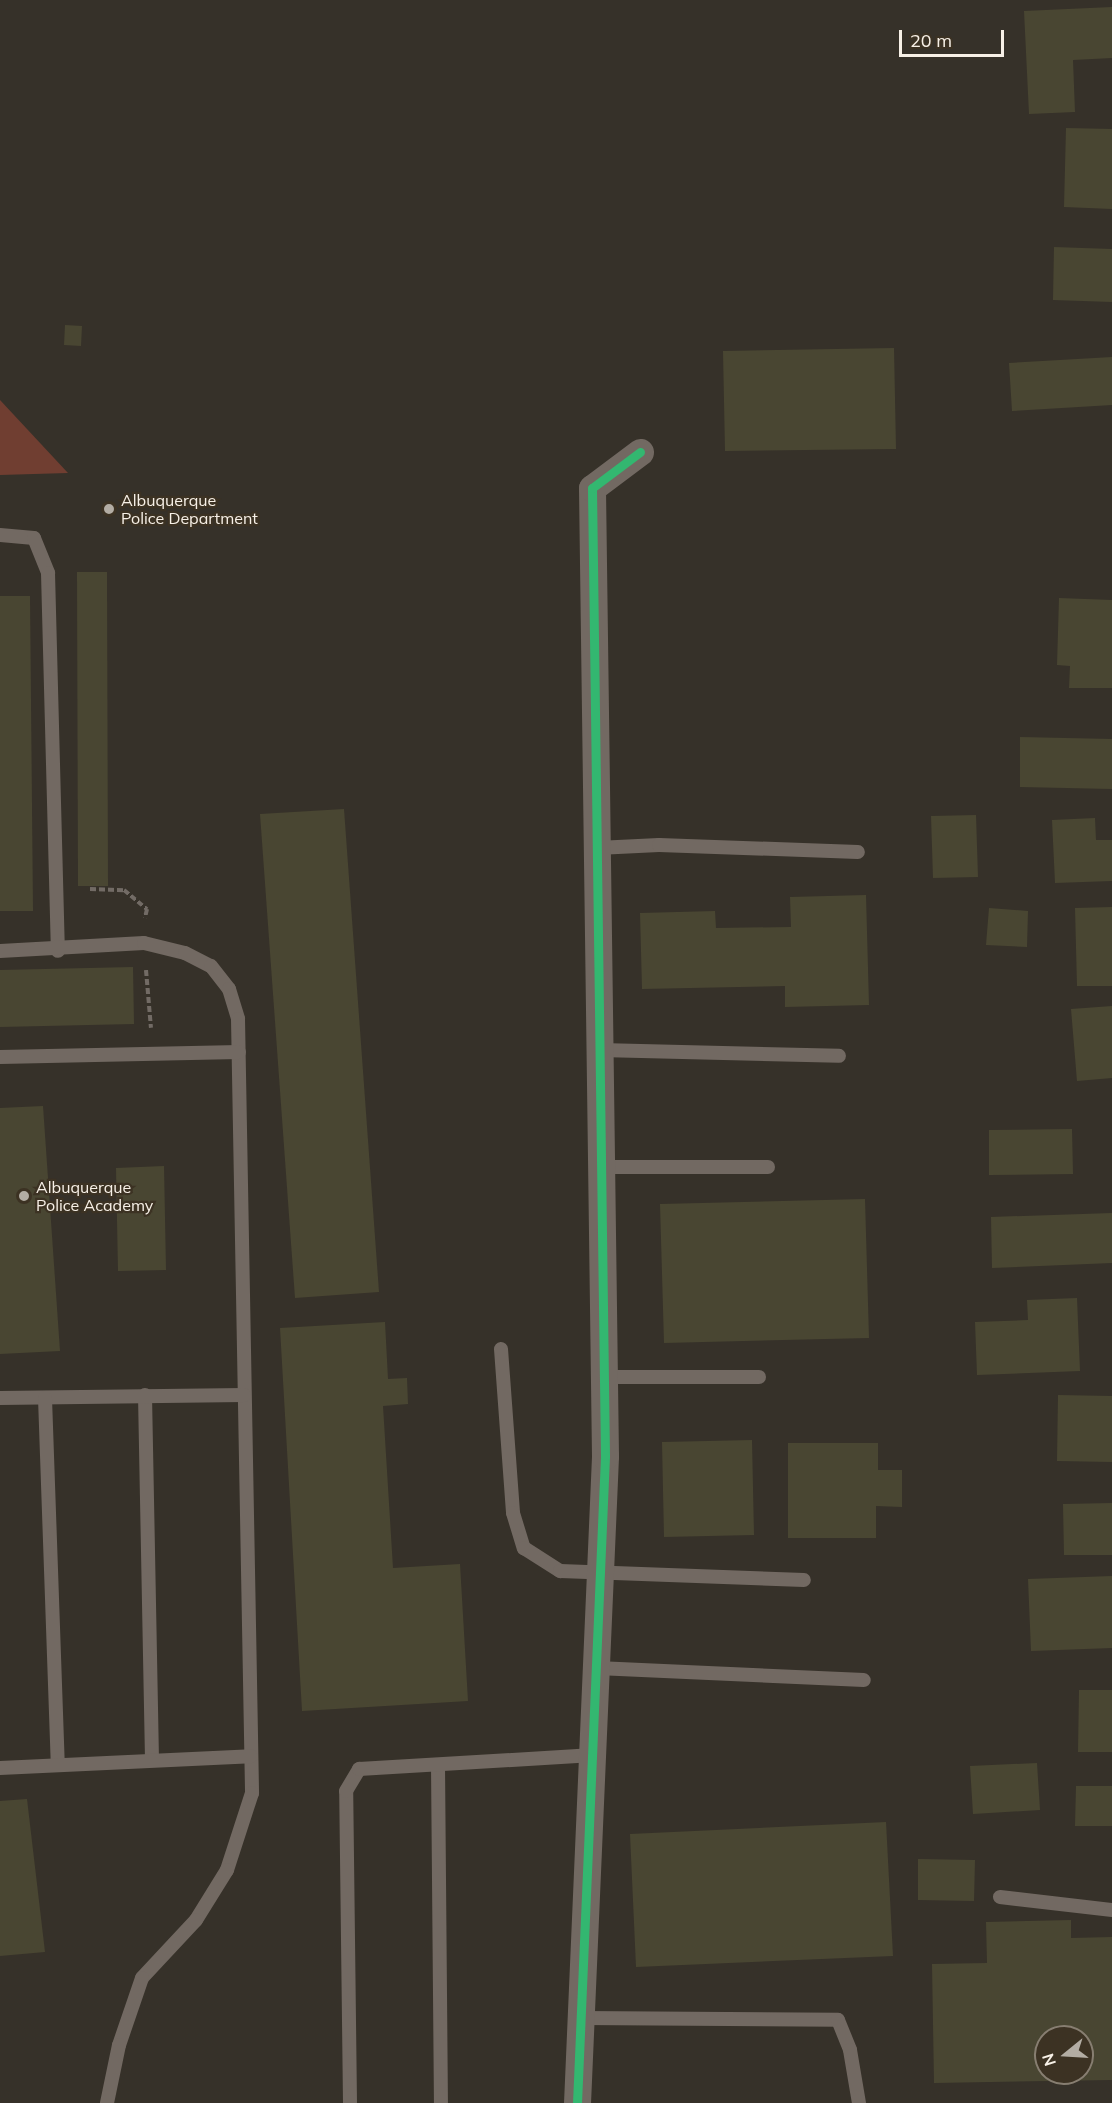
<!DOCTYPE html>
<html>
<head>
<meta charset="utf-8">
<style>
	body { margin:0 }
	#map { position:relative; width:1112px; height:2103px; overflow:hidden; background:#363129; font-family:Mulish,sans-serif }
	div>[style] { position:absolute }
	.green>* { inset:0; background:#703e31 }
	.building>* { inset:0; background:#494632 }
	.path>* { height:4px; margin-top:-2px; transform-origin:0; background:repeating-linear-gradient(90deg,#726b65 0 6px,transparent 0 9px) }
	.service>* { height:14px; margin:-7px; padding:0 7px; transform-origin:7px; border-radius:7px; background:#726962 }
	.minor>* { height:27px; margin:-13.5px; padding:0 13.5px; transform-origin:13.5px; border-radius:13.5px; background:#726962 }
	.cycleway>* { height:9px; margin:-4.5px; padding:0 4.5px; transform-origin:4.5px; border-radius:4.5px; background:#33b770 }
	.dots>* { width:16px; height:16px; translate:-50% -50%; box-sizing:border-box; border:3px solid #3c3223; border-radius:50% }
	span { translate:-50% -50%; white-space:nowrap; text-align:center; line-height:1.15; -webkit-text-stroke:4.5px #3c3223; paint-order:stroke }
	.poi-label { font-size:16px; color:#f7f0e7 }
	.left { translate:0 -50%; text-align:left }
	.north { position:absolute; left:1034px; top:2025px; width:60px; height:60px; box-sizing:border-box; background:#3c3223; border:2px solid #877e71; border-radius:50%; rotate:252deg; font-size:16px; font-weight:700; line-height:24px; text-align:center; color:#f7f0e7 }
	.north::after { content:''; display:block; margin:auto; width:21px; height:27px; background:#b3ada4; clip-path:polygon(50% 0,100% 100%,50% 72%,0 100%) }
	.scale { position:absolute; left:899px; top:30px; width:105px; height:27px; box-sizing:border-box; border:3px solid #f7f0e7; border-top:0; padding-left:8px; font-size:18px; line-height:21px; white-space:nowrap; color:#f7f0e7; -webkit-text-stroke:4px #3c3223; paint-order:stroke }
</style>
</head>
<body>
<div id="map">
	<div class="green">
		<div style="clip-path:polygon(0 400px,68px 473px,0 475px)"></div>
	</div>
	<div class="building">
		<div style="clip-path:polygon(1112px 7px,1112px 58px,1073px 60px,1075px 112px,1029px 114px,1024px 11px)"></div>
		<div style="clip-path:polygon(1066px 128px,1112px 129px,1112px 209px,1064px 207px)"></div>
		<div style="clip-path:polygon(1054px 247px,1112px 249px,1112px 302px,1053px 300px)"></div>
		<div style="clip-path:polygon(65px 325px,82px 326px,81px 346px,64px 345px)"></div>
		<div style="clip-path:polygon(894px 348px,896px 449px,725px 451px,723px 351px)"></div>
		<div style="clip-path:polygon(1112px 357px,1112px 405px,1012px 411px,1009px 363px)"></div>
		<div style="clip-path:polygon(77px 572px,107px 572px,108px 886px,78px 886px)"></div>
		<div style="clip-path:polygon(0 596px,30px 596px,33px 911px,0 911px)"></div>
		<div style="clip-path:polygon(1059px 598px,1112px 600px,1112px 688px,1069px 688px,1070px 666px,1057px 665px)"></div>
		<div style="clip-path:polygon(1020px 737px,1112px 739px,1112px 789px,1020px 787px)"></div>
		<div style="clip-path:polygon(344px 809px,379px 1292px,295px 1298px,260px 814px)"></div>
		<div style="clip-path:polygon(976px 815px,978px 877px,933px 878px,931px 816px)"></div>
		<div style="clip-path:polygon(1095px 818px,1096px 840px,1112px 840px,1112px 881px,1055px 883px,1052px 820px)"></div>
		<div style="clip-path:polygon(866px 895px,869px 1005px,785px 1007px,785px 986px,642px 989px,640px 913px,715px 911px,716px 928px,791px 927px,790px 897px)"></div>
		<div style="clip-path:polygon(1112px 907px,1112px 986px,1077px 986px,1075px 908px)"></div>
		<div style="clip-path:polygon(989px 908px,1028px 911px,1027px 947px,986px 945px)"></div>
		<div style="clip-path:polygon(133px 967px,134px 1024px,0 1027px,0 970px)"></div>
		<div style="clip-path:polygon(1112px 1006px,1112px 1078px,1077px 1081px,1071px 1009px)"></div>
		<div style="clip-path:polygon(43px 1106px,60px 1351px,0 1354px,0 1108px)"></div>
		<div style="clip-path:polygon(1072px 1129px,1073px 1174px,989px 1175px,989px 1130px)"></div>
		<div style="clip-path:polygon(164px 1166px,166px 1270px,118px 1271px,116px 1168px)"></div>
		<div style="clip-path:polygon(865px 1199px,869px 1338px,664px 1343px,660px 1204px)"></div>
		<div style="clip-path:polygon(1112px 1213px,1112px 1263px,992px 1268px,991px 1217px)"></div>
		<div style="clip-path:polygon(1077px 1298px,1080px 1371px,977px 1375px,975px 1322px,1028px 1320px,1027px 1300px)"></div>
		<div style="clip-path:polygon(385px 1322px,388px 1379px,407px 1378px,408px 1404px,383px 1406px,393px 1568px,460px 1564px,468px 1701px,302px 1711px,280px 1328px)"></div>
		<div style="clip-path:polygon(1058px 1395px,1112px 1396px,1112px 1462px,1057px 1461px)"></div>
		<div style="clip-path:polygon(752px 1440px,754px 1535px,664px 1537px,662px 1442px)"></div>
		<div style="clip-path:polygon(788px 1443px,878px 1443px,878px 1470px,902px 1470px,902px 1507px,876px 1506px,876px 1538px,788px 1538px)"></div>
		<div style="clip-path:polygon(1112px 1503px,1112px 1555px,1064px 1555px,1063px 1504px)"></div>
		<div style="clip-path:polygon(1112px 1576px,1112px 1648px,1031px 1651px,1028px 1579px)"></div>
		<div style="clip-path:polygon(1079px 1690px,1112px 1690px,1112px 1752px,1078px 1752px)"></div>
		<div style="clip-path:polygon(1037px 1763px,1040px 1810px,973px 1814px,970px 1766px)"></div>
		<div style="clip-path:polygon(1076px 1786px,1112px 1786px,1112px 1826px,1075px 1826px)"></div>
		<div style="clip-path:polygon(27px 1799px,45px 1952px,0 1956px,0 1801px)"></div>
		<div style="clip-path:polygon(886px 1822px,893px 1956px,636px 1967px,630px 1834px)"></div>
		<div style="clip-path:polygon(918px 1859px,975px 1860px,974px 1901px,918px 1900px)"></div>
		<div style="clip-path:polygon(evenodd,1071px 1920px,1071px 1938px,1112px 1937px,1112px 2080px,934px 2083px,932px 1964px,987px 1963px,986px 1922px,1071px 1920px,1046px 2037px,1082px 2037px,1082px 2073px,1046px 2073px,1046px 2037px)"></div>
	</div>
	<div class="path">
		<div style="left:90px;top:889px;width:34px;rotate:2deg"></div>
		<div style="left:124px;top:890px;width:30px;rotate:40deg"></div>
		<div style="left:147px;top:909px;width:9px;rotate:103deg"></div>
		<div style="left:146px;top:970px;width:58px;rotate:85.1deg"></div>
	</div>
	<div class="service">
		<div style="left:0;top:535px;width:34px;rotate:5deg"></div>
		<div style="left:34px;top:538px;width:38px;rotate:68deg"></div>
		<div style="left:48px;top:573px;width:378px;rotate:88.5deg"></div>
		<div style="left:597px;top:848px;width:62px;rotate:-2.8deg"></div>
		<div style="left:659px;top:845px;width:199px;rotate:2deg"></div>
		<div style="left:0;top:951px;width:144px;rotate:-3.2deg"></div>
		<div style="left:144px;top:943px;width:42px;rotate:13.7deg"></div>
		<div style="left:185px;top:953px;width:29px;rotate:27deg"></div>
		<div style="left:211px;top:966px;width:29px;rotate:52deg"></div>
		<div style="left:229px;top:989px;width:31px;rotate:73deg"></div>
		<div style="left:238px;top:1019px;width:774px;rotate:88.96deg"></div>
		<div style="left:252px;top:1793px;width:81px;rotate:108deg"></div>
		<div style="left:227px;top:1870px;width:59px;rotate:121.8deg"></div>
		<div style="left:196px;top:1920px;width:79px;rotate:133deg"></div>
		<div style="left:142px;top:1978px;width:71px;rotate:108.9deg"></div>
		<div style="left:119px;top:2045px;width:59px;rotate:101.7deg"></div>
		<div style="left:600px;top:1050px;width:239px;rotate:1.4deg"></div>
		<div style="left:0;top:1057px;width:239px;rotate:-1.2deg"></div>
		<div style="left:601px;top:1167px;width:167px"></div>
		<div style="left:501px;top:1349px;width:164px;rotate:85.8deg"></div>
		<div style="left:513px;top:1513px;width:37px;rotate:73deg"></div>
		<div style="left:524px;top:1548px;width:43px;rotate:32.6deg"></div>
		<div style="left:560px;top:1571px;width:244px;rotate:2.1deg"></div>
		<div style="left:604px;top:1377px;width:155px"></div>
		<div style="left:145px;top:1395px;width:365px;rotate:88.9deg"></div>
		<div style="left:0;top:1398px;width:244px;rotate:-0.7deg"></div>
		<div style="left:45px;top:1398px;width:365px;rotate:88deg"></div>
		<div style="left:597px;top:1668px;width:267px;rotate:2.6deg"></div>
		<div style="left:438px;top:1765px;width:338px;rotate:89.5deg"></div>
		<div style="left:0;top:1768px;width:251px;rotate:-2.7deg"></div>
		<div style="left:1000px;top:1897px;width:113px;rotate:6.6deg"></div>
		<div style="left:581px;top:2018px;width:257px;rotate:0.4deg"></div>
		<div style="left:838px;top:2020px;width:32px;rotate:68deg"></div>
		<div style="left:850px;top:2050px;width:54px;rotate:80.4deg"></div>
		<div style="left:350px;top:2103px;width:312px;rotate:-90.7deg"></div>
		<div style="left:346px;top:1791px;width:26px;rotate:-59deg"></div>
		<div style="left:359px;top:1769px;width:235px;rotate:-3.4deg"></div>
	</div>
	<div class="minor">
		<div style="left:577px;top:2103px;width:648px;rotate:-87.52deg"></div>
		<div style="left:605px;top:1456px;width:968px;rotate:-90.77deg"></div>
		<div style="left:592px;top:488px;width:60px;rotate:-36.9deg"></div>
	</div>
	<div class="cycleway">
		<div style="left:577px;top:2103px;width:648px;rotate:-87.52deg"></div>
		<div style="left:605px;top:1456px;width:968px;rotate:-90.77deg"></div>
		<div style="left:592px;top:488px;width:60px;rotate:-36.9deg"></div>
	</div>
	<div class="dots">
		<div style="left:109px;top:509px;background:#b3ada4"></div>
		<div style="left:24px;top:1196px;background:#b3ada4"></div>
	</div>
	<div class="poi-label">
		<span class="left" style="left:121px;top:509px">Albuquerque<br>Police Department</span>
		<span class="left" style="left:36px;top:1196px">Albuquerque<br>Police Academy</span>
	</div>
	<div class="north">N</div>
	<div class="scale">20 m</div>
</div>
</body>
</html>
